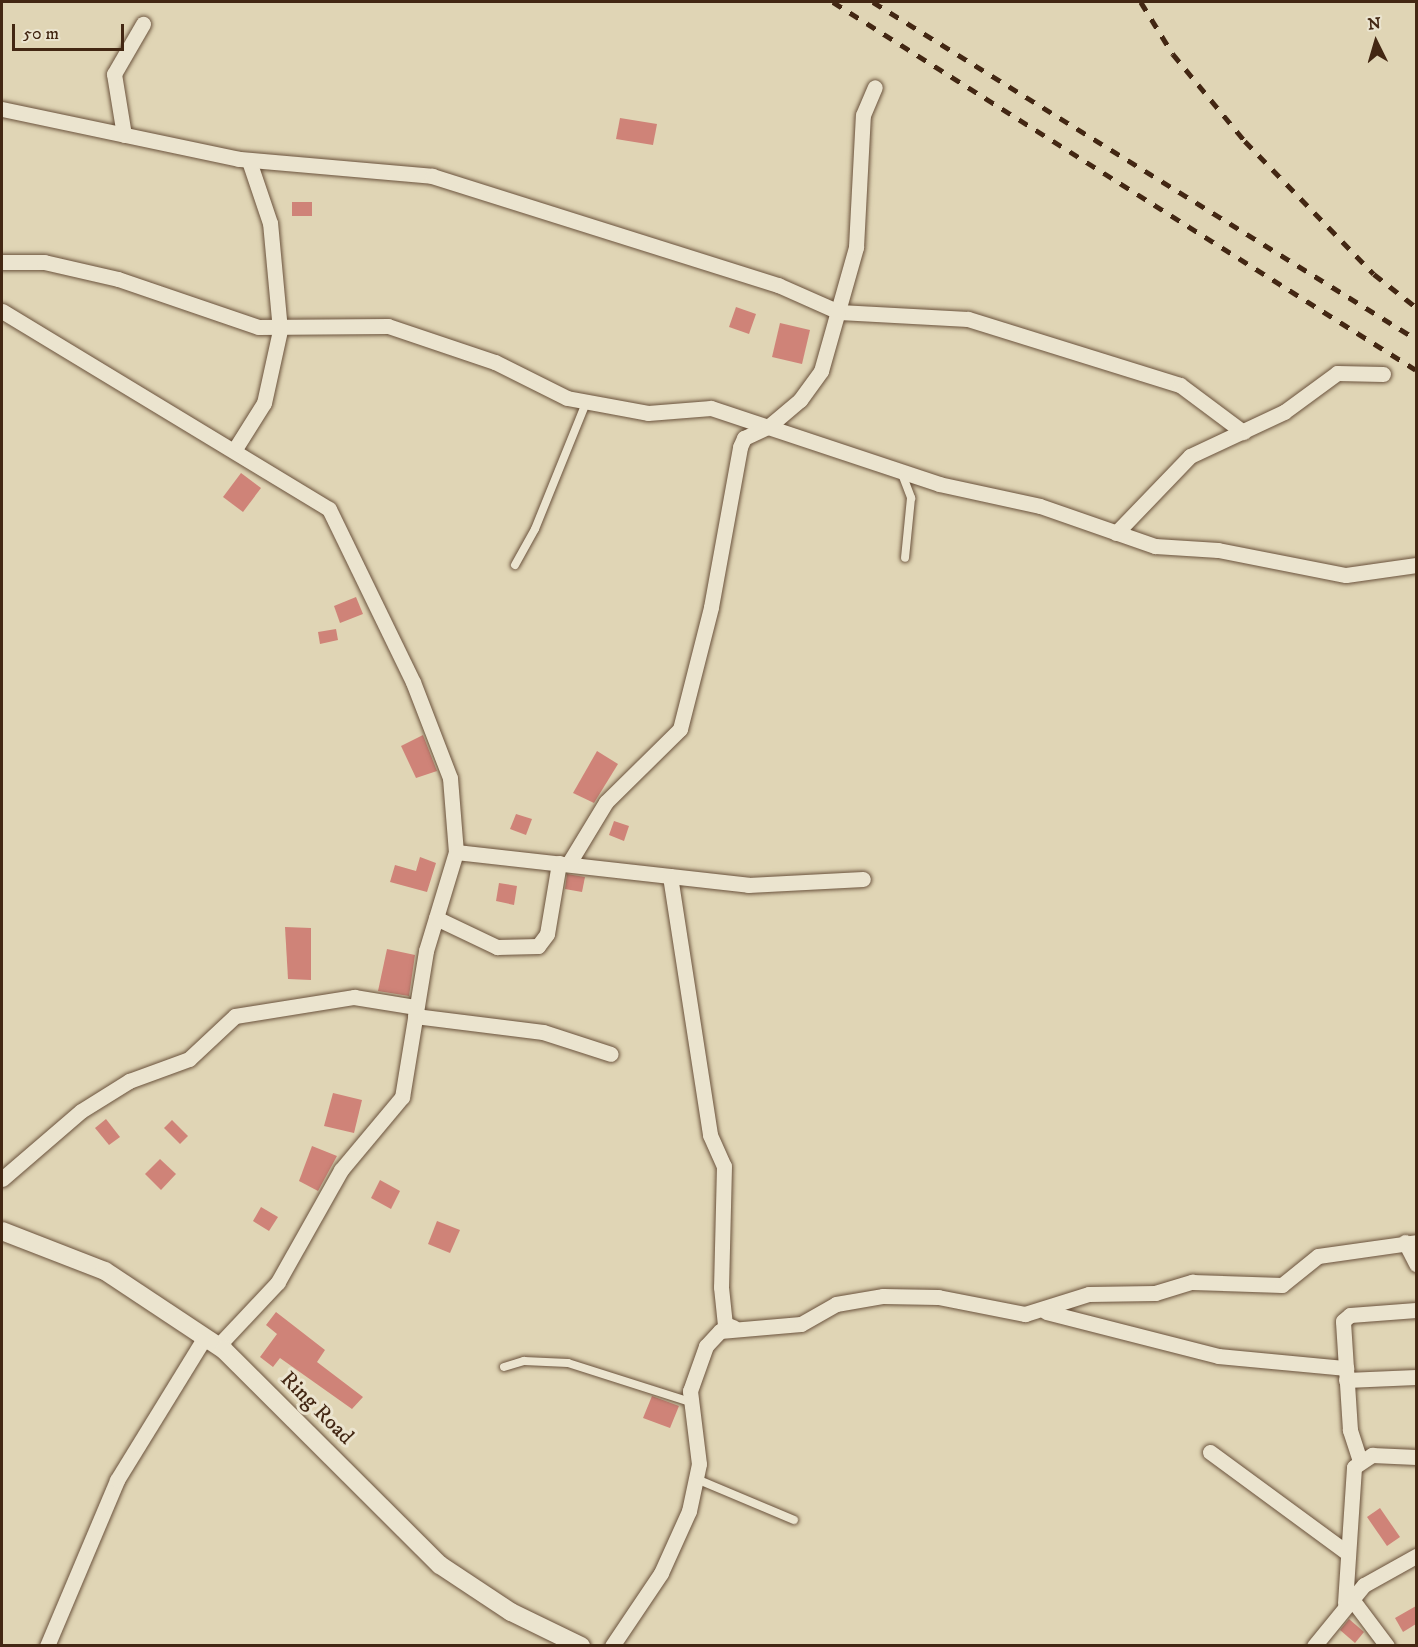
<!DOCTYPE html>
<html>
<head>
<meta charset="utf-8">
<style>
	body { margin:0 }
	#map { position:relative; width:1418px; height:1647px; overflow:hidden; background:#e0d5b5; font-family:"IM FELL DW Pica",serif }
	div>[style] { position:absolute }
	.building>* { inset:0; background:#cf8378 }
	.roads { filter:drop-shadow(0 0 2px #6a523c) drop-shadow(0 0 2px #6a523c) }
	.service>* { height:8px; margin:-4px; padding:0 4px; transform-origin:4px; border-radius:4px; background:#ebe4cf }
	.minor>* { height:15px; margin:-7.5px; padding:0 7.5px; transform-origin:7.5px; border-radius:7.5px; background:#ebe4cf }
	.tertiary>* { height:18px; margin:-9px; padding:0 9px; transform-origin:9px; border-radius:9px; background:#ebe4cf }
	.rail>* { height:4.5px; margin-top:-2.25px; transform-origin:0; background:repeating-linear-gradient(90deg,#432713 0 10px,transparent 0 20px) }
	span { translate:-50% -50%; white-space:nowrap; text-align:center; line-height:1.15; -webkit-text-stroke:6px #ebe4cf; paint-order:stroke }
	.street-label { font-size:22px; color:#432713 }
	.frame { position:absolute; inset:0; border:3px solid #432713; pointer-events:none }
	.north { position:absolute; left:1346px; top:12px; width:60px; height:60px; -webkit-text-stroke:4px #ebe4cf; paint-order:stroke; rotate:355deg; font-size:16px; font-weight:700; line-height:24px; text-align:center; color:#432713 }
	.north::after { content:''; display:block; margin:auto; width:21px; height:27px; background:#432713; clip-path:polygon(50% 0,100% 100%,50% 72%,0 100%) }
	.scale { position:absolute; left:12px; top:24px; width:112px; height:27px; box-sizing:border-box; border:3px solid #432713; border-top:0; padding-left:8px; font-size:18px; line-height:21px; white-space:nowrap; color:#432713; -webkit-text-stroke:4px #ebe4cf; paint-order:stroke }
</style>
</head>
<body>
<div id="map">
	<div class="building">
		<div style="clip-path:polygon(620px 118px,657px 124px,653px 145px,616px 139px)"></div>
		<div style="clip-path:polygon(292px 202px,312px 202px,312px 216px,292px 216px)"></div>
		<div style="clip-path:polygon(736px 307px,756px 314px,749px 334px,729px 327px)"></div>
		<div style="clip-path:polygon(780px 323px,810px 330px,802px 364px,772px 357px)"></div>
		<div style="clip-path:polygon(241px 473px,261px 488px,243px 512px,223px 497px)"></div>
		<div style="clip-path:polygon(356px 597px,363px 614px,340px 623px,334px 606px)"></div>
		<div style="clip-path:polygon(336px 629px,338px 640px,320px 644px,318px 632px)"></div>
		<div style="clip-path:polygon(423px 735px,437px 771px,416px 778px,401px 746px)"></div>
		<div style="clip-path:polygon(597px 751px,618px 764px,594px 803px,573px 793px)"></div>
		<div style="clip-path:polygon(516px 814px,532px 819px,526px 835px,510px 829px)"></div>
		<div style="clip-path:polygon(614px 821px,629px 826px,624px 841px,609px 835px)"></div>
		<div style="clip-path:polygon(420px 857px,436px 863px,427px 892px,390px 882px,395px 865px,416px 871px)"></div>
		<div style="clip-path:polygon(567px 874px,585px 877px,582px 892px,565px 889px)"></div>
		<div style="clip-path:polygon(499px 883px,517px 886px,514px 905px,496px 901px)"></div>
		<div style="clip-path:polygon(285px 927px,311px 928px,311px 980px,288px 979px)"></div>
		<div style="clip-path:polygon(387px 949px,415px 955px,409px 996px,378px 991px)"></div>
		<div style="clip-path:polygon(333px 1093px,362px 1100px,354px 1133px,324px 1126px)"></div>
		<div style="clip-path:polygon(106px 1119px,120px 1137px,109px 1145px,95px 1128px)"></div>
		<div style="clip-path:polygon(172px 1120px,188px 1136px,180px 1144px,164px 1128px)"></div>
		<div style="clip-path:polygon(312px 1146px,337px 1156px,318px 1191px,299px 1181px)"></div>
		<div style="clip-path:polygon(160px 1159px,176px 1174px,161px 1190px,145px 1174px)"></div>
		<div style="clip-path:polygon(380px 1180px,400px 1191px,391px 1209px,371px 1198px)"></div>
		<div style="clip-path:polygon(261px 1207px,278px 1217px,269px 1231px,253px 1221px)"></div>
		<div style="clip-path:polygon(437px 1221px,460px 1230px,450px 1253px,428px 1244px)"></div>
		<div style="clip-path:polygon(276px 1312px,325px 1350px,317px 1362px,363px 1397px,352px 1409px,280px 1358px,273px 1367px,260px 1357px,277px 1334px,266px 1325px)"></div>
		<div style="clip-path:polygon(652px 1396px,679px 1406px,670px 1428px,643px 1418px)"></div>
		<div style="clip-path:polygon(1380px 1508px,1400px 1537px,1387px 1546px,1367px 1517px)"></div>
		<div style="clip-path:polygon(1416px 1606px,1416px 1624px,1403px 1632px,1395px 1618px)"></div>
		<div style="clip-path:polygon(1349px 1619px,1364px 1632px,1355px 1643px,1340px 1630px)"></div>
	</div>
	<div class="roads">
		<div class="service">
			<div style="left:902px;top:474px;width:26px;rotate:69deg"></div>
			<div style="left:911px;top:498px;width:60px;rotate:95.7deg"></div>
			<div style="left:515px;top:565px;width:41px;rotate:-60.9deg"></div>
			<div style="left:535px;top:529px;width:136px;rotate:-68deg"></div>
			<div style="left:504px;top:1367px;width:21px;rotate:-17deg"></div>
			<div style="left:524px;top:1361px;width:44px;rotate:2.6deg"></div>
			<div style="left:568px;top:1363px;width:128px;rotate:17.7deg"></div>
			<div style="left:699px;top:1480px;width:103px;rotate:22.8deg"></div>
		</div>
		<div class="minor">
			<div style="left:2px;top:109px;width:242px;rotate:11.9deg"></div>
			<div style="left:239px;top:159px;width:194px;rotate:5deg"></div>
			<div style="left:432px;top:176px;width:363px;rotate:17.5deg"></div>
			<div style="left:778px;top:285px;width:67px;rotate:23.9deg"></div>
			<div style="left:839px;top:312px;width:129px;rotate:3.1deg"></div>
			<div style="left:968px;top:319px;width:222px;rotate:17.3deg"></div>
			<div style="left:1180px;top:385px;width:79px;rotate:36.7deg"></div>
			<div style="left:124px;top:135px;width:62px;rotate:-99.3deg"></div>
			<div style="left:114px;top:74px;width:58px;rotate:-59.9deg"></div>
			<div style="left:2px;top:262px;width:42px"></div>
			<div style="left:44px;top:262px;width:76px;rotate:12.9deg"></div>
			<div style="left:118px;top:279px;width:148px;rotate:18.9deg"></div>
			<div style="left:258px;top:327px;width:130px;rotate:-0.4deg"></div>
			<div style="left:388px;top:326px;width:113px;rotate:18.6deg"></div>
			<div style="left:495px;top:362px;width:80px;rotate:26.6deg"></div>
			<div style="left:567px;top:398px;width:82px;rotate:10.5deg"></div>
			<div style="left:648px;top:413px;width:63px;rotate:-4.5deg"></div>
			<div style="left:711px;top:408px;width:240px;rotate:18.4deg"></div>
			<div style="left:939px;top:484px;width:103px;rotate:12.3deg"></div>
			<div style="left:1040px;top:506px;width:122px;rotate:19.2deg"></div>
			<div style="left:1155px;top:546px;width:63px;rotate:3.6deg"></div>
			<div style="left:1218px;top:550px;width:130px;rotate:11.1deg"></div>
			<div style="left:1346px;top:575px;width:71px;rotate:-8.1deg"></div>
			<div style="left:2px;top:311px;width:382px;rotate:31.2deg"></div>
			<div style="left:329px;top:509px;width:192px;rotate:64.1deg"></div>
			<div style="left:413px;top:682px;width:103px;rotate:68.9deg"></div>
			<div style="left:450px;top:778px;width:74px;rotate:85.4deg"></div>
			<div style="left:456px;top:852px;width:103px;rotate:106.9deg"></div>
			<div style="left:426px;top:951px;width:148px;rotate:99.3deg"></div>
			<div style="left:402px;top:1097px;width:95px;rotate:129.9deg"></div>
			<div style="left:341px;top:1170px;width:129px;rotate:119.4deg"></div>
			<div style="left:278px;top:1282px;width:88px;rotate:133.2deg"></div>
			<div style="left:235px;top:449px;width:54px;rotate:-57.8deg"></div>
			<div style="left:264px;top:403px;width:75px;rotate:-77.6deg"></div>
			<div style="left:280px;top:330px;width:107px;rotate:-95.3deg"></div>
			<div style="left:270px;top:223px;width:65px;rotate:-108.7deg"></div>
			<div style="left:1116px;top:533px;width:107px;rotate:-46.1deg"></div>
			<div style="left:1190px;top:456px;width:104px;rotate:-25.1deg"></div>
			<div style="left:1284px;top:412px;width:66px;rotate:-36.3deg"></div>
			<div style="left:1337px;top:373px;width:46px;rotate:1.2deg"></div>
			<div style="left:456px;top:852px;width:294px;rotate:6.4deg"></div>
			<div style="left:748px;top:885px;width:115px;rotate:-3deg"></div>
			<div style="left:569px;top:863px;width:71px;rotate:-58.8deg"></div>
			<div style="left:606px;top:802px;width:104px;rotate:-44.6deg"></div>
			<div style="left:680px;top:729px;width:126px;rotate:-75.7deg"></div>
			<div style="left:711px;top:607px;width:163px;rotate:-79.7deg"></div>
			<div style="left:740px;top:447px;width:10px;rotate:-66deg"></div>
			<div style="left:744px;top:438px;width:26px;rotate:-25deg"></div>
			<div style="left:768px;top:427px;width:42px;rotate:-40.2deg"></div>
			<div style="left:800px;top:400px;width:36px;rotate:-54deg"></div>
			<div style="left:821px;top:371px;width:129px;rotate:-74.2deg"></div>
			<div style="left:856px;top:247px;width:132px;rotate:-87deg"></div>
			<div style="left:863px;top:115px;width:30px;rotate:-67deg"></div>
			<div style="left:670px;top:876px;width:262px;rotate:81.2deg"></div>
			<div style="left:710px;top:1135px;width:34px;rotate:66deg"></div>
			<div style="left:724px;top:1166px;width:121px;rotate:91.4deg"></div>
			<div style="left:721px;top:1287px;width:37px;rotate:84deg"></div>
			<div style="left:725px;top:1324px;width:9px;rotate:21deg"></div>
			<div style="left:436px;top:918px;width:68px;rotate:25.4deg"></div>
			<div style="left:497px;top:947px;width:41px;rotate:-1.4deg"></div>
			<div style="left:538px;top:946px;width:15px;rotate:-53deg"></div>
			<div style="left:547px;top:934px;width:72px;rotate:-80.4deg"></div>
			<div style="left:415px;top:1016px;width:129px;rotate:7.1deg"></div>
			<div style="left:543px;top:1032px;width:71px;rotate:17.9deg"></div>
			<div style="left:2px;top:1179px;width:104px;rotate:-40.7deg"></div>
			<div style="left:81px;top:1111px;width:57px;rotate:-32deg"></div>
			<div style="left:129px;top:1081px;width:64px;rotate:-20.1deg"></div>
			<div style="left:189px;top:1059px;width:63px;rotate:-43.1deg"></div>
			<div style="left:235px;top:1016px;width:121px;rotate:-9.1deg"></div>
			<div style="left:354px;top:997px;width:63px;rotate:9.2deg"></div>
			<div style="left:1405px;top:1242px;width:25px;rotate:63deg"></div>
			<div style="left:1046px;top:1312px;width:178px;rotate:14.3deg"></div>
			<div style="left:1218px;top:1356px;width:129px;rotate:5.4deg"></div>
			<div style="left:1346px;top:1380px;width:70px;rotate:-2.5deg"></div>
			<div style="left:1210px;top:1452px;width:167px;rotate:36.3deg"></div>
			<div style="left:1360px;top:1461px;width:33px;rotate:-108deg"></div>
			<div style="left:1350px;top:1430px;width:109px;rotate:-93.7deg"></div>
			<div style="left:1343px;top:1321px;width:9px;rotate:-41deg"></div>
			<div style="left:1350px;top:1315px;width:66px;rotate:-4.3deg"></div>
			<div style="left:1351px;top:1598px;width:60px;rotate:53.1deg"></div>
			<div style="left:1345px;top:1603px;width:136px;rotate:-86.2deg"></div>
			<div style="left:1354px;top:1467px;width:22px;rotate:-34deg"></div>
			<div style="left:1372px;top:1455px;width:44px;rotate:2.6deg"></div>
			<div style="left:47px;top:1646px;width:180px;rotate:-67.1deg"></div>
			<div style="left:117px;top:1480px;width:168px;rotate:-58.4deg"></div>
			<div style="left:612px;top:1646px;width:88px;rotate:-56.1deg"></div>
			<div style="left:661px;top:1573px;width:68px;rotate:-65.7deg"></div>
			<div style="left:689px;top:1511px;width:48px;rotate:-78deg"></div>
			<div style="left:699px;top:1464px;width:74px;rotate:-97deg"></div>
			<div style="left:690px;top:1391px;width:48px;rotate:-70.4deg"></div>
			<div style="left:706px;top:1346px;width:21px;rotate:-47deg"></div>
			<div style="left:720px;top:1331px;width:81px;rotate:-4.9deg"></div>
			<div style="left:801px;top:1324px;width:40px;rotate:-29.7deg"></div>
			<div style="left:836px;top:1304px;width:48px;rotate:-9.7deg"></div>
			<div style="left:883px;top:1296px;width:55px;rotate:1deg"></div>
			<div style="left:938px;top:1297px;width:89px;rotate:11.1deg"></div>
			<div style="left:1025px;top:1314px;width:67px;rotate:-17.4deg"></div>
			<div style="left:1089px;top:1294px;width:66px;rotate:-0.9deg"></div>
			<div style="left:1155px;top:1293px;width:39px;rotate:-17deg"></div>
			<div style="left:1192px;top:1282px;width:90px;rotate:1.9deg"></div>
			<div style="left:1282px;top:1285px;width:46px;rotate:-38.9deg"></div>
			<div style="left:1318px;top:1256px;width:99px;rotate:-8.1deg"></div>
			<div style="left:1314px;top:1646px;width:79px;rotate:-50.7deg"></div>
			<div style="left:1364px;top:1585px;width:60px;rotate:-29.1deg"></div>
		</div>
		<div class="tertiary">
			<div style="left:2px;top:1231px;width:110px;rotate:21.2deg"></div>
			<div style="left:105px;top:1271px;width:143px;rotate:33.6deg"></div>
			<div style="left:224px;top:1350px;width:305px;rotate:44.9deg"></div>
			<div style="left:440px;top:1565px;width:85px;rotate:33.5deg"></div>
			<div style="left:511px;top:1612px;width:78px;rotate:25.9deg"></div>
		</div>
	</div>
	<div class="rail">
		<div style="left:833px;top:2px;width:689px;rotate:32.26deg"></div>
		<div style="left:873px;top:2px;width:639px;rotate:31.82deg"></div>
		<div style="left:1141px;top:2px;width:61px;rotate:58.4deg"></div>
		<div style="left:1173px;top:54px;width:113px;rotate:50.4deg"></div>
		<div style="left:1245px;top:141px;width:185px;rotate:45.9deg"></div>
		<div style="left:1374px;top:274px;width:53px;rotate:38.2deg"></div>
	</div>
	<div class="street-label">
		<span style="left:317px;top:1408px;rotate:45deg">Ring Road</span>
	</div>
	<div class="frame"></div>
	<div class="north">N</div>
	<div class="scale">50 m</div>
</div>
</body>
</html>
